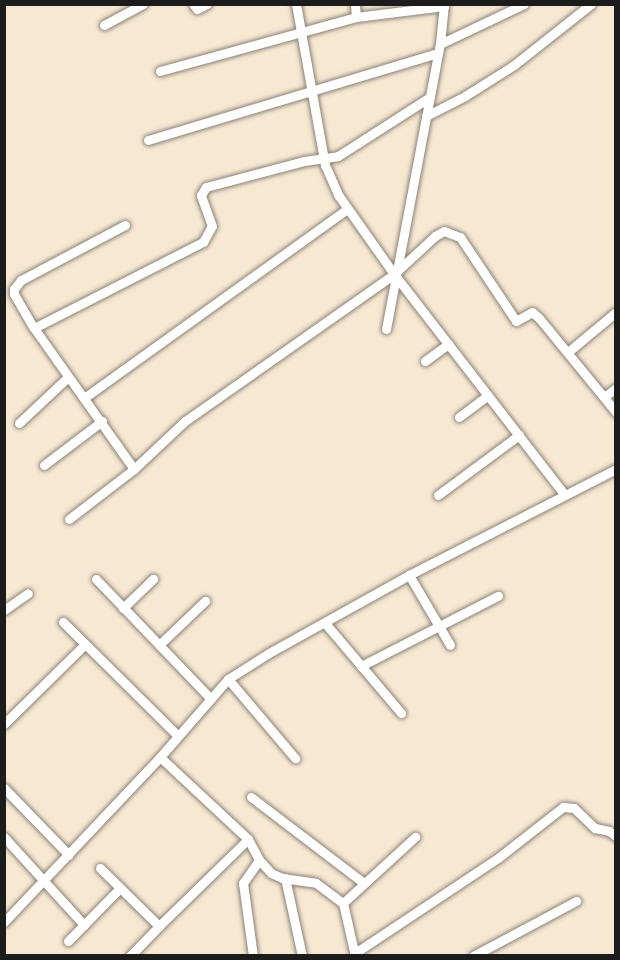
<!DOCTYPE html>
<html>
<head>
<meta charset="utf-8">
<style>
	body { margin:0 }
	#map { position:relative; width:620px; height:960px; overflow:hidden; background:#f7e8d2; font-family:Mali,sans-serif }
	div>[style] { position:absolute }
	.roads { filter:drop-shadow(0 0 2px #8a8277) drop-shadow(0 0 2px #8a8277) }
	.street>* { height:9px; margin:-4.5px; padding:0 4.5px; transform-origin:4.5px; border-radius:4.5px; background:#fff }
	span { translate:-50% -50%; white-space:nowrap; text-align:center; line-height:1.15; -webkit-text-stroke:5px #fbf7ec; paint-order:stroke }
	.frame { position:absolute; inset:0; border:6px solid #1c1c1c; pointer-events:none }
</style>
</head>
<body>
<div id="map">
	<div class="roads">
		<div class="street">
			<div style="left:193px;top:4px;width:6px;rotate:51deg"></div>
			<div style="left:197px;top:9px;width:11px;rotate:-27deg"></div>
			<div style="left:296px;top:4px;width:164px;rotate:79.8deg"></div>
			<div style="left:325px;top:165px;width:34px;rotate:66deg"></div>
			<div style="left:339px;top:196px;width:95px;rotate:54.8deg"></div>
			<div style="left:394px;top:274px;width:279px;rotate:52.3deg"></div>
			<div style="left:355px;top:4px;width:13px;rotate:86deg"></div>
			<div style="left:104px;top:25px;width:44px;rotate:-28.3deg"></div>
			<div style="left:440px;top:44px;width:93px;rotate:-25.5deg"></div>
			<div style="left:160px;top:71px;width:203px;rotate:-15.4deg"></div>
			<div style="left:356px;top:17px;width:89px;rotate:-7.1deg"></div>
			<div style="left:426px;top:116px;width:44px;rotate:-27.1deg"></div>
			<div style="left:465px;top:96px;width:58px;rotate:-32.3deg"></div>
			<div style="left:514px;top:65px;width:98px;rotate:-38.4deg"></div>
			<div style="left:148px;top:140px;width:303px;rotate:-16.7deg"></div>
			<div style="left:125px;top:225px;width:118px;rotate:152.1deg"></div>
			<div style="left:21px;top:280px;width:11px;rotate:128deg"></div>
			<div style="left:14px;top:289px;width:5px;rotate:90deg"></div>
			<div style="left:14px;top:294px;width:39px;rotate:60deg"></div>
			<div style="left:34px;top:328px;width:173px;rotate:54.7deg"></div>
			<div style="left:134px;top:469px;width:70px;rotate:-43.3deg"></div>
			<div style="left:185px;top:421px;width:256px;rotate:-35.1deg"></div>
			<div style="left:394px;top:274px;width:56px;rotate:-42.8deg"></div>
			<div style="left:435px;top:236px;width:10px;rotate:-29deg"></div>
			<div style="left:444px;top:231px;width:17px;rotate:21deg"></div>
			<div style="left:460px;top:237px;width:101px;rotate:56.3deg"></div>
			<div style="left:516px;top:321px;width:18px;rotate:-29deg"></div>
			<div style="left:532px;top:312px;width:9px;rotate:41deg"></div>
			<div style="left:539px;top:318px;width:122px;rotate:50.7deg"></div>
			<div style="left:34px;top:328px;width:190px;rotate:-27deg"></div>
			<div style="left:203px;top:242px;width:18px;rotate:-61deg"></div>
			<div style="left:212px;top:226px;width:33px;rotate:-110deg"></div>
			<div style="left:201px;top:195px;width:9px;rotate:-58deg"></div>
			<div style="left:206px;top:187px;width:101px;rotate:-14.9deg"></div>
			<div style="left:304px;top:161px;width:34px;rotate:-8deg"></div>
			<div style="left:338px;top:156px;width:109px;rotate:-32.7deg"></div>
			<div style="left:386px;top:329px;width:290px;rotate:-79.3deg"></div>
			<div style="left:440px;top:44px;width:40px;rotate:-84.3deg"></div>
			<div style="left:568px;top:352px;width:62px;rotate:-39.8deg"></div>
			<div style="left:425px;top:361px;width:29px;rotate:-36deg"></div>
			<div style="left:604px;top:397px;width:15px;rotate:-37deg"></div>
			<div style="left:84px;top:398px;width:324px;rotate:-35.7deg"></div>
			<div style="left:459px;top:417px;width:36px;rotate:-37deg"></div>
			<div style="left:19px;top:423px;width:67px;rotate:-43.2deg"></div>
			<div style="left:44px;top:465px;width:73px;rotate:-37.2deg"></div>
			<div style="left:438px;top:495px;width:101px;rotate:-36.5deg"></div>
			<div style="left:69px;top:519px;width:82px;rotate:-37.6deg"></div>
			<div style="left:409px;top:575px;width:81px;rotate:59.6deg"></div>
			<div style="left:96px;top:579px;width:166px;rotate:46.2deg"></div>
			<div style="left:123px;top:608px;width:42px;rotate:-44deg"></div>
			<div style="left:4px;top:610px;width:29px;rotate:-35deg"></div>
			<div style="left:63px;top:622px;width:162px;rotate:44.7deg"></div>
			<div style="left:325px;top:623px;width:118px;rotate:49.8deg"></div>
			<div style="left:159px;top:645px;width:64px;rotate:-43.7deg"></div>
			<div style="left:361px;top:666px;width:154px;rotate:-27.1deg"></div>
			<div style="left:228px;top:679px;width:104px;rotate:49.7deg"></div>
			<div style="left:4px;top:724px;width:114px;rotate:-44.6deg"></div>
			<div style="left:160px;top:757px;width:120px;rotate:43deg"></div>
			<div style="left:248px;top:839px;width:24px;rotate:62deg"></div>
			<div style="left:259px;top:860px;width:18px;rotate:47deg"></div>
			<div style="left:271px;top:873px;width:12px;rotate:24deg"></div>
			<div style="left:282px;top:878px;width:34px;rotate:8deg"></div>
			<div style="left:316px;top:883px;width:34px;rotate:37deg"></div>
			<div style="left:343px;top:903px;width:54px;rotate:77.2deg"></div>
			<div style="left:4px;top:788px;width:93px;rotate:45.9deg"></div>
			<div style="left:251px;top:797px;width:142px;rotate:37.3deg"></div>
			<div style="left:4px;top:837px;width:119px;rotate:47.7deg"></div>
			<div style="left:100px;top:868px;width:83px;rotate:44.5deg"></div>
			<div style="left:159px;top:926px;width:124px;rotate:-44.3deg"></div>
			<div style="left:285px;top:878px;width:80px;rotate:77.7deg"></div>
			<div style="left:343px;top:903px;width:98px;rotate:-42.5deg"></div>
			<div style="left:4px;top:922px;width:227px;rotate:-46.6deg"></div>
			<div style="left:160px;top:757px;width:103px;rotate:-48.9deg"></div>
			<div style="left:228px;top:679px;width:49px;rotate:-32.4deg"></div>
			<div style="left:269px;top:653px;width:160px;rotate:-29.1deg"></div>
			<div style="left:409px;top:575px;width:233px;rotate:-27.1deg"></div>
			<div style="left:68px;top:941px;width:74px;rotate:-45.5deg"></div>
			<div style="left:355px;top:953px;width:172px;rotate:-33.6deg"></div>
			<div style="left:498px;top:858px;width:83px;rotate:-38.1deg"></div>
			<div style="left:563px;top:807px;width:11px;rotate:5deg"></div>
			<div style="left:574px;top:808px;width:29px;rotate:44deg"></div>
			<div style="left:595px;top:828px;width:14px;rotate:12deg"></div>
			<div style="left:609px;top:831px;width:9px;rotate:36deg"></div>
			<div style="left:130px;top:956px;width:42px;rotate:-46deg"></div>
			<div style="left:253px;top:956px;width:74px;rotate:-97.8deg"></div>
			<div style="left:243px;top:883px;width:28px;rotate:-55deg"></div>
			<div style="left:473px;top:956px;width:117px;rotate:-28.1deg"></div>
		</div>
	</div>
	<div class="frame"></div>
</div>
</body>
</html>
